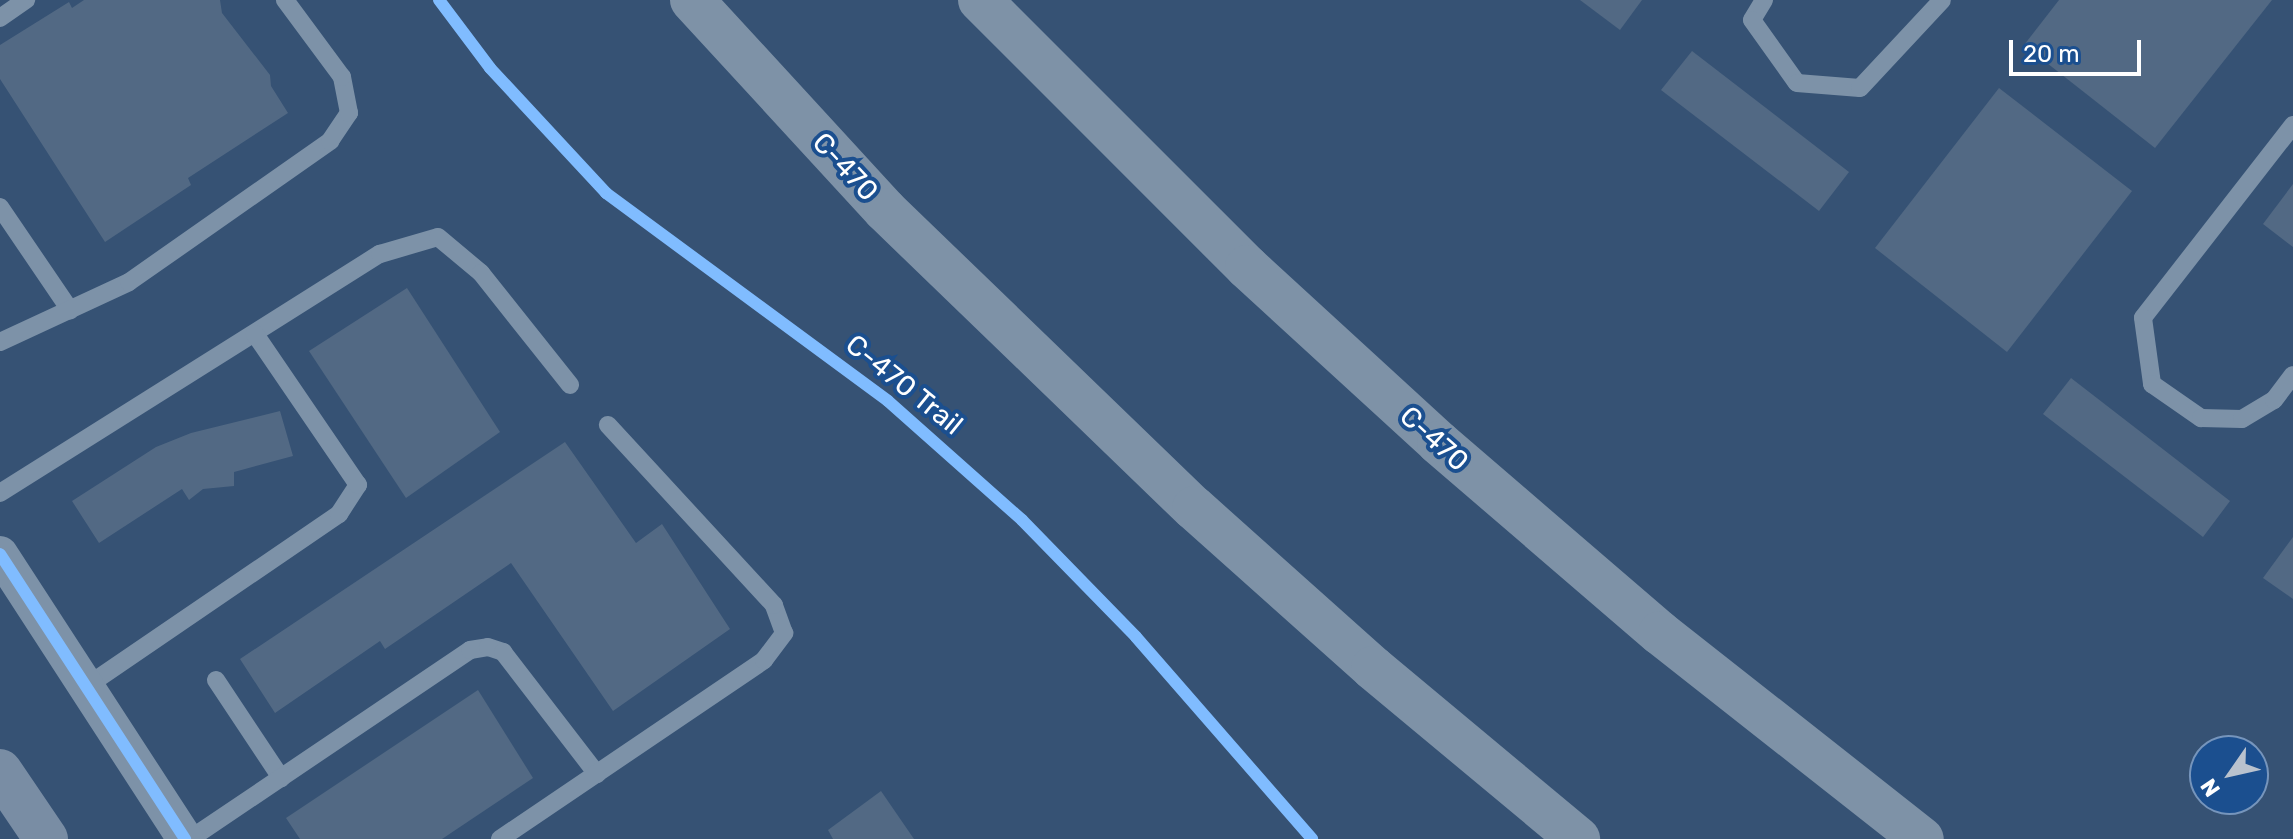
<!DOCTYPE html>
<html>
<head>
<meta charset="utf-8">
<style>
	body { margin:0 }
	#map { position:relative; width:2293px; height:839px; overflow:hidden; background:#365274; font-family:Rubik,sans-serif }
	div>[style] { position:absolute }
	.building>* { inset:0; background:#526984 }
	.service>* { height:18px; margin:-9px; padding:0 9px; transform-origin:9px; border-radius:9px; background:#7d92a8 }
	.minor>* { height:36px; margin:-18px; padding:0 18px; transform-origin:18px; border-radius:18px; background:#7d92a8 }
	.secondary>* { height:44px; margin:-22px; padding:0 22px; transform-origin:22px; border-radius:22px; background:#798da4 }
	.motorway>* { height:44px; margin:-22px; padding:0 22px; transform-origin:22px; border-radius:22px; background:#7e92a7 }
	.cycleway>* { height:12px; margin:-6px; padding:0 6px; transform-origin:6px; border-radius:6px; background:#80bcff }
	span { translate:-50% -50%; white-space:nowrap; text-align:center; line-height:1.15; -webkit-text-stroke:8px #1b4f8f; paint-order:stroke }
	.street-label { font-size:28px; color:#fff }
	.north { position:absolute; left:2189px; top:735px; width:80px; height:80px; box-sizing:border-box; background:#1b4f8f; border:2px solid #7695bc; border-radius:50%; rotate:236deg; font-size:22px; font-weight:700; line-height:32px; text-align:center; color:#fff }
	.north::after { content:''; display:block; margin:auto; width:28px; height:36px; background:#b9c2ce; clip-path:polygon(50% 0,100% 100%,50% 72%,0 100%) }
	.scale { position:absolute; left:2009px; top:40px; width:132px; height:36px; box-sizing:border-box; border:4px solid #fff; border-top:0; padding-left:10px; font-size:24px; line-height:28px; white-space:nowrap; color:#fff; -webkit-text-stroke:6px #1b4f8f; paint-order:stroke }
</style>
</head>
<body>
<div id="map">
	<div class="building">
		<div style="clip-path:polygon(84px 0,220px 0,222px 13px,270px 75px,271px 86px,288px 113px,188px 178px,191px 185px,105px 242px,0 79px,0 45px,69px 2px,72px 8px)"></div>
		<div style="clip-path:polygon(1580px 0,1642px 0,1620px 30px)"></div>
		<div style="clip-path:polygon(2059px 0,2272px 0,2155px 148px,2024px 45px)"></div>
		<div style="clip-path:polygon(1692px 51px,1849px 172px,1819px 211px,1661px 90px)"></div>
		<div style="clip-path:polygon(1999px 88px,2132px 191px,2007px 352px,1875px 248px)"></div>
		<div style="clip-path:polygon(2293px 184px,2293px 247px,2263px 224px)"></div>
		<div style="clip-path:polygon(407px 288px,500px 432px,406px 498px,309px 351px)"></div>
		<div style="clip-path:polygon(2071px 378px,2230px 501px,2203px 537px,2043px 414px)"></div>
		<div style="clip-path:polygon(280px 411px,293px 456px,234px 472px,234px 486px,203px 489px,189px 500px,182px 489px,99px 543px,72px 501px,156px 447px,191px 433px)"></div>
		<div style="clip-path:polygon(565px 442px,636px 543px,662px 524px,730px 629px,613px 711px,511px 563px,385px 649px,380px 641px,275px 713px,240px 659px)"></div>
		<div style="clip-path:polygon(2293px 537px,2293px 599px,2263px 578px)"></div>
		<div style="clip-path:polygon(478px 690px,533px 778px,442px 839px,300px 839px,286px 818px)"></div>
		<div style="clip-path:polygon(881px 791px,914px 839px,833px 839px,828px 830px)"></div>
	</div>
	<div class="service">
		<div style="left:1764px;top:0;width:23px;rotate:121deg"></div>
		<div style="left:1752px;top:20px;width:77px;rotate:54.5deg"></div>
		<div style="left:1797px;top:83px;width:63px;rotate:4.5deg"></div>
		<div style="left:1860px;top:88px;width:120px;rotate:-47deg"></div>
		<div style="left:0;top:18px;width:32px;rotate:-35deg"></div>
		<div style="left:2293px;top:125px;width:244px;rotate:127.9deg"></div>
		<div style="left:2143px;top:318px;width:67px;rotate:82.2deg"></div>
		<div style="left:2152px;top:384px;width:60px;rotate:34.8deg"></div>
		<div style="left:2201px;top:418px;width:41px;rotate:1.4deg"></div>
		<div style="left:2242px;top:419px;width:37px;rotate:-31deg"></div>
		<div style="left:2274px;top:400px;width:31px;rotate:-53deg"></div>
		<div style="left:0;top:207px;width:125px;rotate:55.8deg"></div>
		<div style="left:0;top:342px;width:142px;rotate:-24.9deg"></div>
		<div style="left:129px;top:282px;width:246px;rotate:-35deg"></div>
		<div style="left:330px;top:141px;width:34px;rotate:-56deg"></div>
		<div style="left:349px;top:113px;width:37px;rotate:-101deg"></div>
		<div style="left:342px;top:77px;width:96px;rotate:-126.5deg"></div>
		<div style="left:0;top:493px;width:449px;rotate:-32.2deg"></div>
		<div style="left:380px;top:254px;width:60px;rotate:-16.3deg"></div>
		<div style="left:438px;top:237px;width:56px;rotate:39.9deg"></div>
		<div style="left:481px;top:273px;width:143px;rotate:51.5deg"></div>
		<div style="left:216px;top:680px;width:118px;rotate:56.4deg"></div>
		<div style="left:84px;top:688px;width:309px;rotate:-34.3deg"></div>
		<div style="left:339px;top:514px;width:35px;rotate:-57deg"></div>
		<div style="left:358px;top:485px;width:183px;rotate:-124.3deg"></div>
		<div style="left:190px;top:839px;width:338px;rotate:-34deg"></div>
		<div style="left:470px;top:650px;width:18px;rotate:-9deg"></div>
		<div style="left:488px;top:647px;width:16px;rotate:18deg"></div>
		<div style="left:503px;top:652px;width:154px;rotate:52.4deg"></div>
		<div style="left:500px;top:839px;width:319px;rotate:-34.1deg"></div>
		<div style="left:764px;top:660px;width:34px;rotate:-53deg"></div>
		<div style="left:784px;top:633px;width:30px;rotate:-110deg"></div>
		<div style="left:774px;top:605px;width:245px;rotate:-132.7deg"></div>
	</div>
	<div class="minor">
		<div style="left:0;top:554px;width:340px;rotate:57deg"></div>
	</div>
	<div class="secondary">
		<div style="left:0;top:771px;width:82px;rotate:55.9deg"></div>
	</div>
	<div class="motorway">
		<div style="left:692px;top:0;width:285px;rotate:47.4deg"></div>
		<div style="left:885px;top:210px;width:429px;rotate:44deg"></div>
		<div style="left:1194px;top:508px;width:240px;rotate:41.8deg"></div>
		<div style="left:1373px;top:668px;width:267px;rotate:39.8deg"></div>
		<div style="left:980px;top:0;width:378px;rotate:45deg"></div>
		<div style="left:1247px;top:267px;width:260px;rotate:42.5deg"></div>
		<div style="left:1439px;top:443px;width:291px;rotate:40.7deg"></div>
		<div style="left:1660px;top:633px;width:333px;rotate:38.2deg"></div>
	</div>
	<div class="cycleway">
		<div style="left:439px;top:0;width:85px;rotate:53.1deg"></div>
		<div style="left:490px;top:68px;width:171px;rotate:47.1deg"></div>
		<div style="left:606px;top:193px;width:350px;rotate:36.4deg"></div>
		<div style="left:888px;top:401px;width:179px;rotate:41.6deg"></div>
		<div style="left:1022px;top:520px;width:163px;rotate:45.7deg"></div>
		<div style="left:1136px;top:637px;width:268px;rotate:48.9deg"></div>
		<div style="left:0;top:554px;width:340px;rotate:57deg"></div>
	</div>
	<div class="street-label">
		<span style="left:845px;top:167px;rotate:47deg">C-470</span>
		<span style="left:904px;top:385px;rotate:39deg">C-470 Trail</span>
		<span style="left:1434px;top:439px;rotate:42deg">C-470</span>
	</div>
	<div class="north">N</div>
	<div class="scale">20 m</div>
</div>
</body>
</html>
